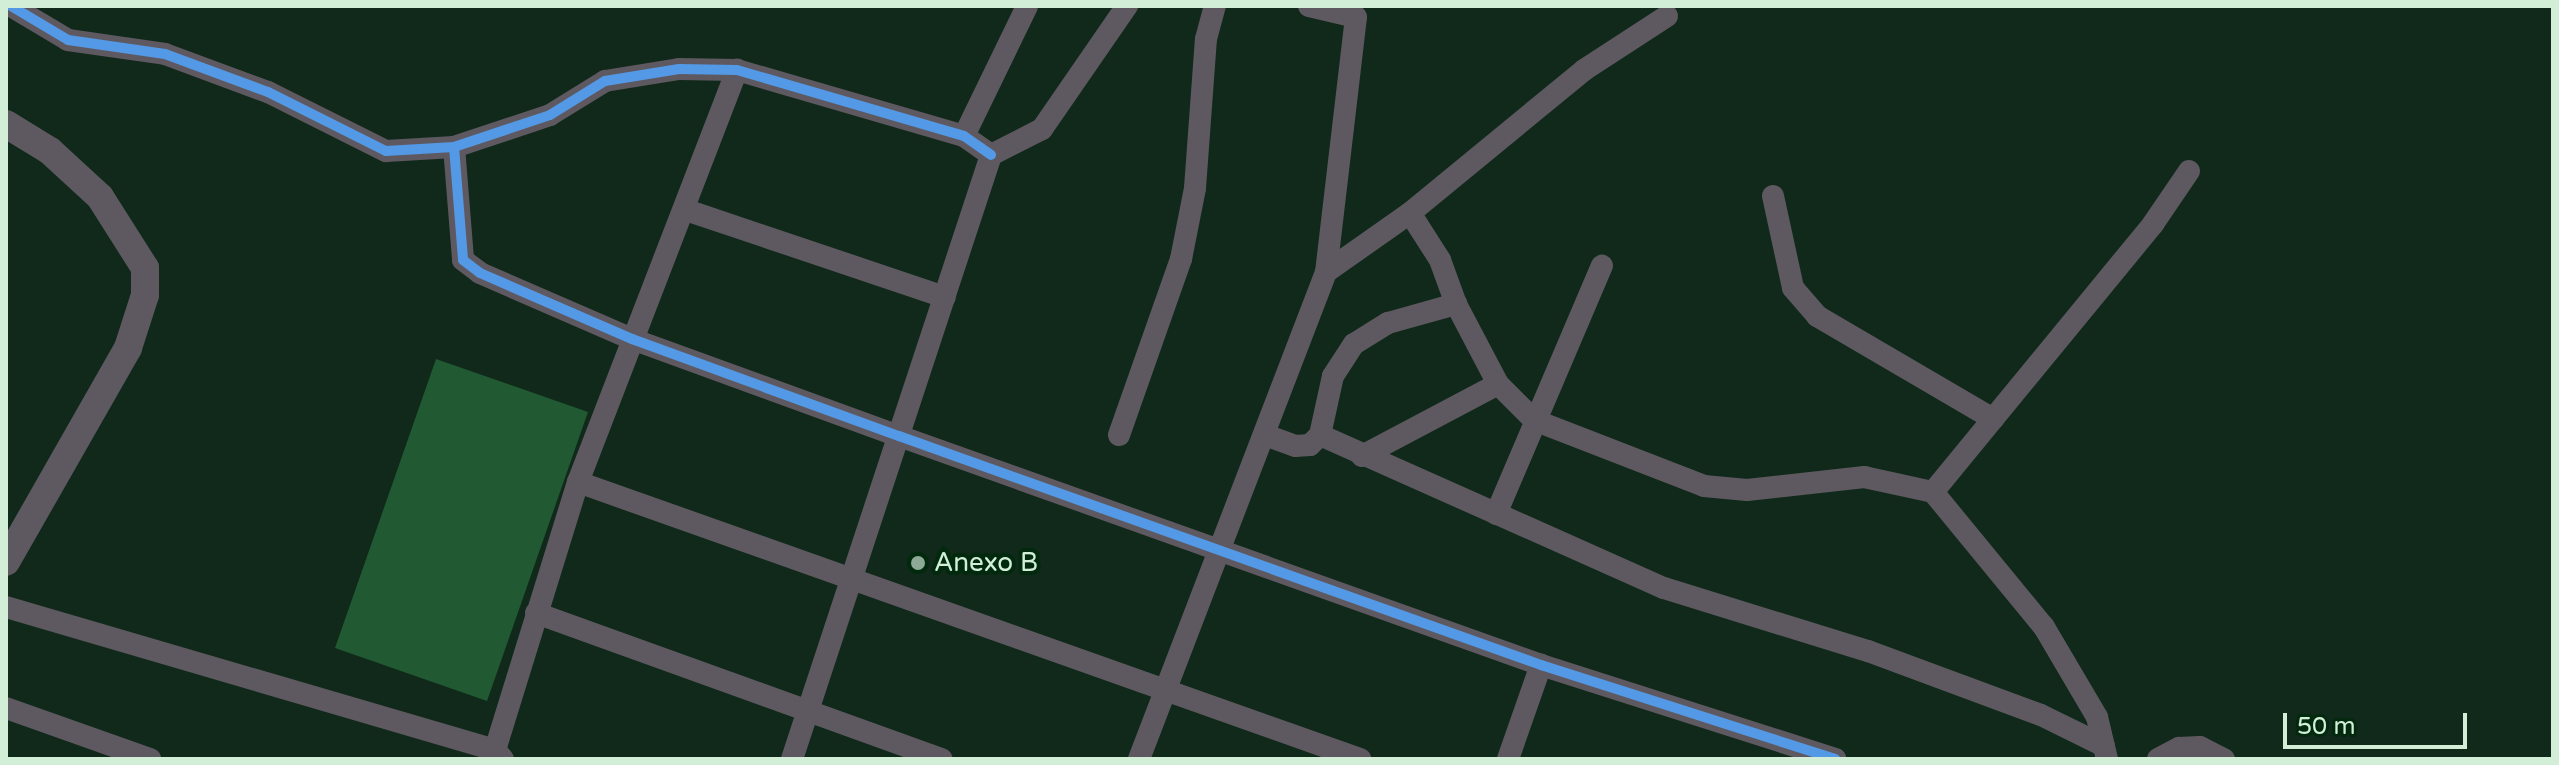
<!DOCTYPE html>
<html>
<head>
<meta charset="utf-8">
<style>
	body { margin:0 }
	#map { position:relative; width:2559px; height:765px; overflow:hidden; background:#11291a; font-family:"Varela Round",sans-serif }
	div>[style] { position:absolute }
	.green>* { inset:0; background:#205932 }
	.minor>* { height:22px; margin:-11px; padding:0 11px; transform-origin:11px; border-radius:11px; background:#5e5960 }
	.tertiary>* { height:28px; margin:-14px; padding:0 14px; transform-origin:14px; border-radius:14px; background:#5e5960 }
	.cycleway>* { height:10px; margin:-5px; padding:0 5px; transform-origin:5px; border-radius:5px; background:#5399e6 }
	.dots>* { width:22px; height:22px; translate:-50% -50%; box-sizing:border-box; border:4px solid #00290d; border-radius:50% }
	span { translate:-50% -50%; white-space:nowrap; text-align:center; line-height:1.15; -webkit-text-stroke:8px #00290d; paint-order:stroke }
	.poi-label { font-size:26px; color:#d2eed7 }
	.left { translate:0 -50%; text-align:left }
	.frame { position:absolute; inset:0; border:8px solid #d2eed7; pointer-events:none }
	.scale { position:absolute; left:2283px; top:713px; width:184px; height:36px; box-sizing:border-box; border:4px solid #d2eed7; border-top:0; padding-left:10px; font-size:24px; line-height:28px; white-space:nowrap; color:#d2eed7; -webkit-text-stroke:6px #00290d; paint-order:stroke }
</style>
</head>
<body>
<div id="map">
	<div class="green">
		<div style="clip-path:polygon(436px 359px,588px 412px,487px 701px,335px 648px)"></div>
	</div>
	<div class="minor">
		<div style="left:11px;top:6px;width:66px;rotate:30.8deg"></div>
		<div style="left:68px;top:40px;width:98px;rotate:8.2deg"></div>
		<div style="left:165px;top:54px;width:110px;rotate:20.3deg"></div>
		<div style="left:268px;top:92px;width:132px;rotate:26.6deg"></div>
		<div style="left:386px;top:151px;width:68px;rotate:-3.4deg"></div>
		<div style="left:454px;top:147px;width:101px;rotate:-18.4deg"></div>
		<div style="left:550px;top:115px;width:65px;rotate:-31.7deg"></div>
		<div style="left:605px;top:81px;width:75px;rotate:-9.2deg"></div>
		<div style="left:679px;top:69px;width:58px;rotate:1deg"></div>
		<div style="left:737px;top:70px;width:236px;rotate:16.2deg"></div>
		<div style="left:964px;top:136px;width:33px;rotate:35deg"></div>
		<div style="left:1309px;top:6px;width:48px;rotate:13.2deg"></div>
		<div style="left:1356px;top:17px;width:257px;rotate:96.7deg"></div>
		<div style="left:964px;top:136px;width:144px;rotate:-64.1deg"></div>
		<div style="left:454px;top:147px;width:113px;rotate:85.4deg"></div>
		<div style="left:463px;top:260px;width:21px;rotate:37deg"></div>
		<div style="left:480px;top:273px;width:166px;rotate:23.5deg"></div>
		<div style="left:632px;top:339px;width:284px;rotate:20deg"></div>
		<div style="left:899px;top:436px;width:682px;rotate:19.63deg"></div>
		<div style="left:1541px;top:665px;width:309px;rotate:17.7deg"></div>
		<div style="left:1773px;top:196px;width:94px;rotate:77.7deg"></div>
		<div style="left:1793px;top:288px;width:37px;rotate:49deg"></div>
		<div style="left:1817px;top:316px;width:204px;rotate:30.3deg"></div>
		<div style="left:686px;top:210px;width:273px;rotate:18.6deg"></div>
		<div style="left:1410px;top:213px;width:56px;rotate:57.4deg"></div>
		<div style="left:1440px;top:260px;width:47px;rotate:70deg"></div>
		<div style="left:1456px;top:304px;width:90px;rotate:62.3deg"></div>
		<div style="left:1498px;top:384px;width:51px;rotate:45deg"></div>
		<div style="left:1534px;top:420px;width:182px;rotate:21.2deg"></div>
		<div style="left:1704px;top:486px;width:43px;rotate:5.3deg"></div>
		<div style="left:1747px;top:490px;width:118px;rotate:-6.3deg"></div>
		<div style="left:1864px;top:477px;width:71px;rotate:12.3deg"></div>
		<div style="left:1933px;top:492px;width:175px;rotate:50.6deg"></div>
		<div style="left:2044px;top:627px;width:104px;rotate:59.5deg"></div>
		<div style="left:2097px;top:717px;width:43px;rotate:76.6deg"></div>
		<div style="left:1119px;top:435px;width:187px;rotate:-70.6deg"></div>
		<div style="left:1181px;top:259px;width:72px;rotate:-78.8deg"></div>
		<div style="left:1195px;top:188px;width:149px;rotate:-85.8deg"></div>
		<div style="left:1206px;top:39px;width:34px;rotate:-75deg"></div>
		<div style="left:1265px;top:435px;width:32px;rotate:20deg"></div>
		<div style="left:1295px;top:446px;width:15px;rotate:-4deg"></div>
		<div style="left:1310px;top:445px;width:14px;rotate:-45deg"></div>
		<div style="left:1320px;top:435px;width:60px;rotate:-77.6deg"></div>
		<div style="left:1333px;top:376px;width:38px;rotate:-57deg"></div>
		<div style="left:1354px;top:344px;width:40px;rotate:-32deg"></div>
		<div style="left:1388px;top:323px;width:71px;rotate:-15.6deg"></div>
		<div style="left:1320px;top:435px;width:376px;rotate:24deg"></div>
		<div style="left:1664px;top:588px;width:214px;rotate:17.2deg"></div>
		<div style="left:1868px;top:651px;width:184px;rotate:20.3deg"></div>
		<div style="left:2041px;top:715px;width:70px;rotate:26.2deg"></div>
		<div style="left:1362px;top:456px;width:154px;rotate:-27.9deg"></div>
		<div style="left:578px;top:482px;width:830px;rotate:19.51deg"></div>
		<div style="left:1933px;top:492px;width:347px;rotate:-50.6deg"></div>
		<div style="left:2153px;top:224px;width:64px;rotate:-55.8deg"></div>
		<div style="left:1496px;top:514px;width:270px;rotate:-66.9deg"></div>
		<div style="left:6px;top:607px;width:509px;rotate:16.3deg"></div>
		<div style="left:536px;top:613px;width:431px;rotate:19.8deg"></div>
		<div style="left:6px;top:708px;width:153px;rotate:19.5deg"></div>
		<div style="left:503px;top:759px;width:12px;rotate:-132deg"></div>
		<div style="left:495px;top:750px;width:281px;rotate:-72.8deg"></div>
		<div style="left:578px;top:482px;width:442px;rotate:-68.9deg"></div>
		<div style="left:792px;top:759px;width:636px;rotate:-71.76deg"></div>
		<div style="left:991px;top:155px;width:57px;rotate:-27deg"></div>
		<div style="left:1042px;top:129px;width:150px;rotate:-55.4deg"></div>
		<div style="left:1139px;top:759px;width:522px;rotate:-68.99deg"></div>
		<div style="left:1326px;top:272px;width:103px;rotate:-35.1deg"></div>
		<div style="left:1410px;top:213px;width:225px;rotate:-39.4deg"></div>
		<div style="left:1584px;top:70px;width:99px;rotate:-33deg"></div>
		<div style="left:1508px;top:759px;width:100px;rotate:-70.7deg"></div>
		<div style="left:2158px;top:759px;width:24px;rotate:-28deg"></div>
		<div style="left:2179px;top:748px;width:21px;rotate:-3deg"></div>
		<div style="left:2200px;top:747px;width:27px;rotate:27deg"></div>
	</div>
	<div class="tertiary">
		<div style="left:6px;top:124px;width:52px;rotate:31.5deg"></div>
		<div style="left:50px;top:151px;width:68px;rotate:42.6deg"></div>
		<div style="left:100px;top:197px;width:84px;rotate:57.6deg"></div>
		<div style="left:145px;top:268px;width:27px;rotate:90deg"></div>
		<div style="left:145px;top:295px;width:56px;rotate:107.8deg"></div>
		<div style="left:128px;top:348px;width:246px;rotate:119.7deg"></div>
	</div>
	<div class="cycleway">
		<div style="left:11px;top:6px;width:66px;rotate:30.8deg"></div>
		<div style="left:68px;top:40px;width:98px;rotate:8.2deg"></div>
		<div style="left:165px;top:54px;width:110px;rotate:20.3deg"></div>
		<div style="left:268px;top:92px;width:132px;rotate:26.6deg"></div>
		<div style="left:386px;top:151px;width:68px;rotate:-3.4deg"></div>
		<div style="left:454px;top:147px;width:101px;rotate:-18.4deg"></div>
		<div style="left:550px;top:115px;width:65px;rotate:-31.7deg"></div>
		<div style="left:605px;top:81px;width:75px;rotate:-9.2deg"></div>
		<div style="left:679px;top:69px;width:58px;rotate:1deg"></div>
		<div style="left:737px;top:70px;width:236px;rotate:16.2deg"></div>
		<div style="left:964px;top:136px;width:33px;rotate:35deg"></div>
		<div style="left:454px;top:147px;width:113px;rotate:85.4deg"></div>
		<div style="left:463px;top:260px;width:21px;rotate:37deg"></div>
		<div style="left:480px;top:273px;width:166px;rotate:23.5deg"></div>
		<div style="left:632px;top:339px;width:284px;rotate:20deg"></div>
		<div style="left:899px;top:436px;width:682px;rotate:19.63deg"></div>
		<div style="left:1541px;top:665px;width:309px;rotate:17.7deg"></div>
	</div>
	<div class="dots">
		<div style="left:918px;top:563px;background:#8ea995"></div>
	</div>
	<div class="poi-label">
		<span class="left" style="left:934px;top:563px">Anexo B</span>
	</div>
	<div class="frame"></div>
	<div class="scale">50 m</div>
</div>
</body>
</html>
